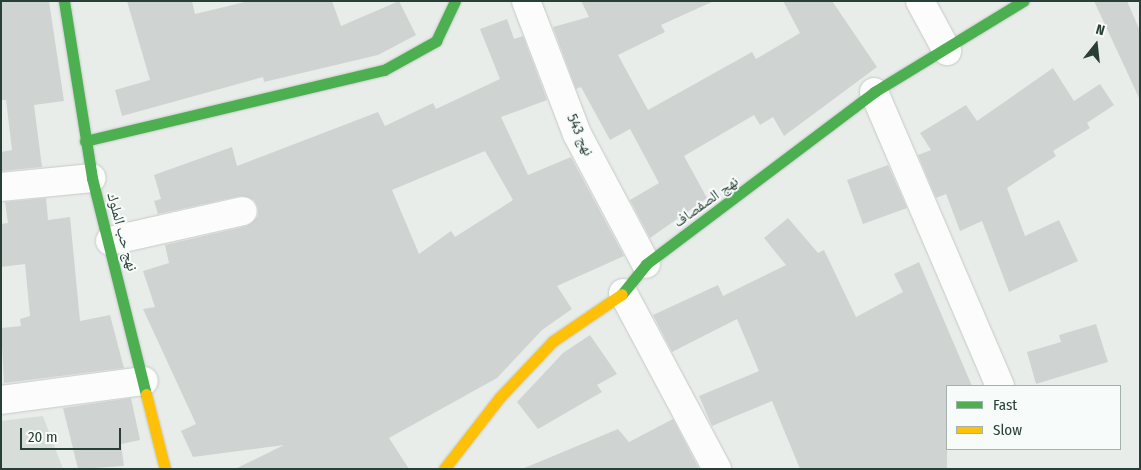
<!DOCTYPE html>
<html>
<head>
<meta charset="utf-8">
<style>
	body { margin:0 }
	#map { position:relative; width:1141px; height:470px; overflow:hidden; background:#e8edea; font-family:"Fira Sans Condensed","Noto Naskh Arabic",sans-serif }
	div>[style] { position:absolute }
	.built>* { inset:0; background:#d7deda }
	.building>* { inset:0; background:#cfd4d2 }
	.roads { filter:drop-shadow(0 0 1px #c5cac7) drop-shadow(0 0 1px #c5cac7) }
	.street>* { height:28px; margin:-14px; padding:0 14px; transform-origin:14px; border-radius:14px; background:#fcfcfc }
	.fast>* { height:11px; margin:-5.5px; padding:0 5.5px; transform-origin:5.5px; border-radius:5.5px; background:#4caf50 }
	.slow>* { height:11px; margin:-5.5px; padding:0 5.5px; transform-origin:5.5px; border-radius:5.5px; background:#ffc107 }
	span { translate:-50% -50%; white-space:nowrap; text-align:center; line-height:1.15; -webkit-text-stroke:4px #f7fbf9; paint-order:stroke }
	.street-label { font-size:15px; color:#273f37 }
	.frame { position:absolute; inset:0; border:2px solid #273f37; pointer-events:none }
	.legend { position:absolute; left:946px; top:385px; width:175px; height:65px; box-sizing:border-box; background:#f7fbf9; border:1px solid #a4b0ab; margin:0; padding:6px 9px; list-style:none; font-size:15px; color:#273f37 }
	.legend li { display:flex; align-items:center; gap:10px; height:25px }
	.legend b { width:25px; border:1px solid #a4b0ab }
	.north { position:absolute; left:1071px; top:20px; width:50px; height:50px; -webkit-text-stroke:4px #f7fbf9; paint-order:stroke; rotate:16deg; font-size:14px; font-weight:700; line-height:20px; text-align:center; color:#273f37 }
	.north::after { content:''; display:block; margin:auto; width:18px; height:22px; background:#273f37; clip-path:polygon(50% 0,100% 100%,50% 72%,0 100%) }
	.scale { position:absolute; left:20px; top:428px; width:101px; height:22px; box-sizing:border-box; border:2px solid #273f37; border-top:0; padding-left:6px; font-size:15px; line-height:18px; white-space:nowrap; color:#273f37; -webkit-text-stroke:4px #f7fbf9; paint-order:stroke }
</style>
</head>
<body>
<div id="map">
	<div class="built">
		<div style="clip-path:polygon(43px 416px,63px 469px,1px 469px,1px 421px)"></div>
	</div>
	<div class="building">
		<div style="clip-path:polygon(1px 1px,49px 1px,64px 101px,34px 105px,42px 167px,1px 171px,1px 152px,12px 150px,6px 100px,1px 100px)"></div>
		<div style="clip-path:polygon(127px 1px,192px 1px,195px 14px,249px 1px,332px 1px,341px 26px,399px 1px,416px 35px,378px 55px,264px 82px,263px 77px,122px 116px,115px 90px,150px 80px)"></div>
		<div style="clip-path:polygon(581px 1px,714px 1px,661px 25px,665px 32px,618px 55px,648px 110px,752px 52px,756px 59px,800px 33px,783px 1px,832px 1px,877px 67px,784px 136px,773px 117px,760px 125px,754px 115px,684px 156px,707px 198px,650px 238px,630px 200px,659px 183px,630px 129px,610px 140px,581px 87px,576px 89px,553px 27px,589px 17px)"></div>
		<div style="clip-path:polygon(1094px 1px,1127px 1px,1140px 31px,1140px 100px)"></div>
		<div style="clip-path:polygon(evenodd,507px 19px,514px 39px,523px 36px,547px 100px,501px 117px,528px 175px,571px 157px,624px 256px,557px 286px,572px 309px,542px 330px,497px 378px,389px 438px,409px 469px,235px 469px,284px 445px,193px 457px,181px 431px,196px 424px,143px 309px,155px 307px,143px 271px,169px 263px,165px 245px,247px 226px,258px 216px,258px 208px,254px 200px,240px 196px,158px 214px,154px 201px,161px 199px,154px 175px,232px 147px,237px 166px,378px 112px,385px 126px,433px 103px,436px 109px,500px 79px,480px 29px,507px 19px,485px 151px,513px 200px,455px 237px,451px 231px,419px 254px,392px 190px,485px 151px)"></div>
		<div style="clip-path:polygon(1053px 68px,1074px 101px,1100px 84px,1114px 105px,1087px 123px,1090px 128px,1053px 151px,1056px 156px,1007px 188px,1025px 236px,1059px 220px,1078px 261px,1009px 292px,982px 221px,960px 231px,946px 194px,936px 198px,918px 155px,931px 150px,920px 133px,966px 105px,977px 121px)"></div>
		<div style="clip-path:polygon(888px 165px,907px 208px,863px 224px,847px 180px)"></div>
		<div style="clip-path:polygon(46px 198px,48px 220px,70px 217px,80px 321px,110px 315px,124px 368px,4px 383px,1px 328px,21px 326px,20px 319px,30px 316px,25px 264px,1px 267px,1px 224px,8px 223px,5px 202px)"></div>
		<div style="clip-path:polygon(788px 218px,818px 253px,824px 250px,856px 317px,903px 292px,894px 274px,919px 262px,972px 386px,947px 386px,947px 469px,800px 469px,772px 401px,712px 426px,699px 396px,759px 371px,737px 319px,672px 352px,653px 315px,718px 285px,723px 296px,786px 265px,764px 238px)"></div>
		<div style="clip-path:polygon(1096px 324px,1108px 362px,1036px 384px,1027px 352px,1061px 342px,1059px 335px)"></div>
		<div style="clip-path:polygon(590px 335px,617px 374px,597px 385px,602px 392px,538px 429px,517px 402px,563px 353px)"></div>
		<div style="clip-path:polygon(131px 398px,140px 440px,121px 444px,124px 466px,78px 469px,63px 408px)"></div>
		<div style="clip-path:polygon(673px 419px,699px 469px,522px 469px,618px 429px,629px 442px)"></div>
	</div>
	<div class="roads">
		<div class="street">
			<div style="left:526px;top:1px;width:142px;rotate:69deg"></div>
			<div style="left:577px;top:134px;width:147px;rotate:62deg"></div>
			<div style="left:920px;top:1px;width:57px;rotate:61.6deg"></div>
			<div style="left:874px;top:92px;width:320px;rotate:66.8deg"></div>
			<div style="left:1px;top:187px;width:91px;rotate:-5.6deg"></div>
			<div style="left:110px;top:241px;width:136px;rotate:-12.7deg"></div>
			<div style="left:623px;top:293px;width:200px;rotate:61.9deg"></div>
			<div style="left:1px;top:400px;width:144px;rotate:-7.6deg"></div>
		</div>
		<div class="fast">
			<div style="left:64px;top:1px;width:179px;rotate:81deg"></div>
			<div style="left:92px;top:178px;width:223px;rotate:76deg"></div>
			<div style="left:85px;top:141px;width:307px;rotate:-13.4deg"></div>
			<div style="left:384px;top:70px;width:60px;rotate:-29.1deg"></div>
			<div style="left:436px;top:41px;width:44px;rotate:-64.6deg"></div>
			<div style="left:622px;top:294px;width:38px;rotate:-51deg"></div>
			<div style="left:646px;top:264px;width:286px;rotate:-37deg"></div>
			<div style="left:874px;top:92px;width:175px;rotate:-31.4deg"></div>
		</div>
		<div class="slow">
			<div style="left:146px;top:394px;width:77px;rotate:75.8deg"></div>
			<div style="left:444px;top:469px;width:91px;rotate:-52.1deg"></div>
			<div style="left:500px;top:397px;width:77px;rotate:-46.6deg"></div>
			<div style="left:553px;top:341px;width:83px;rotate:-34.3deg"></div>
		</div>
	</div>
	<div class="street-label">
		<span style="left:580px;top:135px;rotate:65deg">نهج 543</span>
		<span style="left:706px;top:202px;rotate:-36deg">نهج الصفصاف</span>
		<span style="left:122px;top:232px;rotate:75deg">نهج حب الملوك</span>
	</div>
	<div class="frame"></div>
	<ul class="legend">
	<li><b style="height:6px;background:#4caf50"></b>Fast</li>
	<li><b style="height:6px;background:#ffc107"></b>Slow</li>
	</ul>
	<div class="north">N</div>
	<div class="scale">20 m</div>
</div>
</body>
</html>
